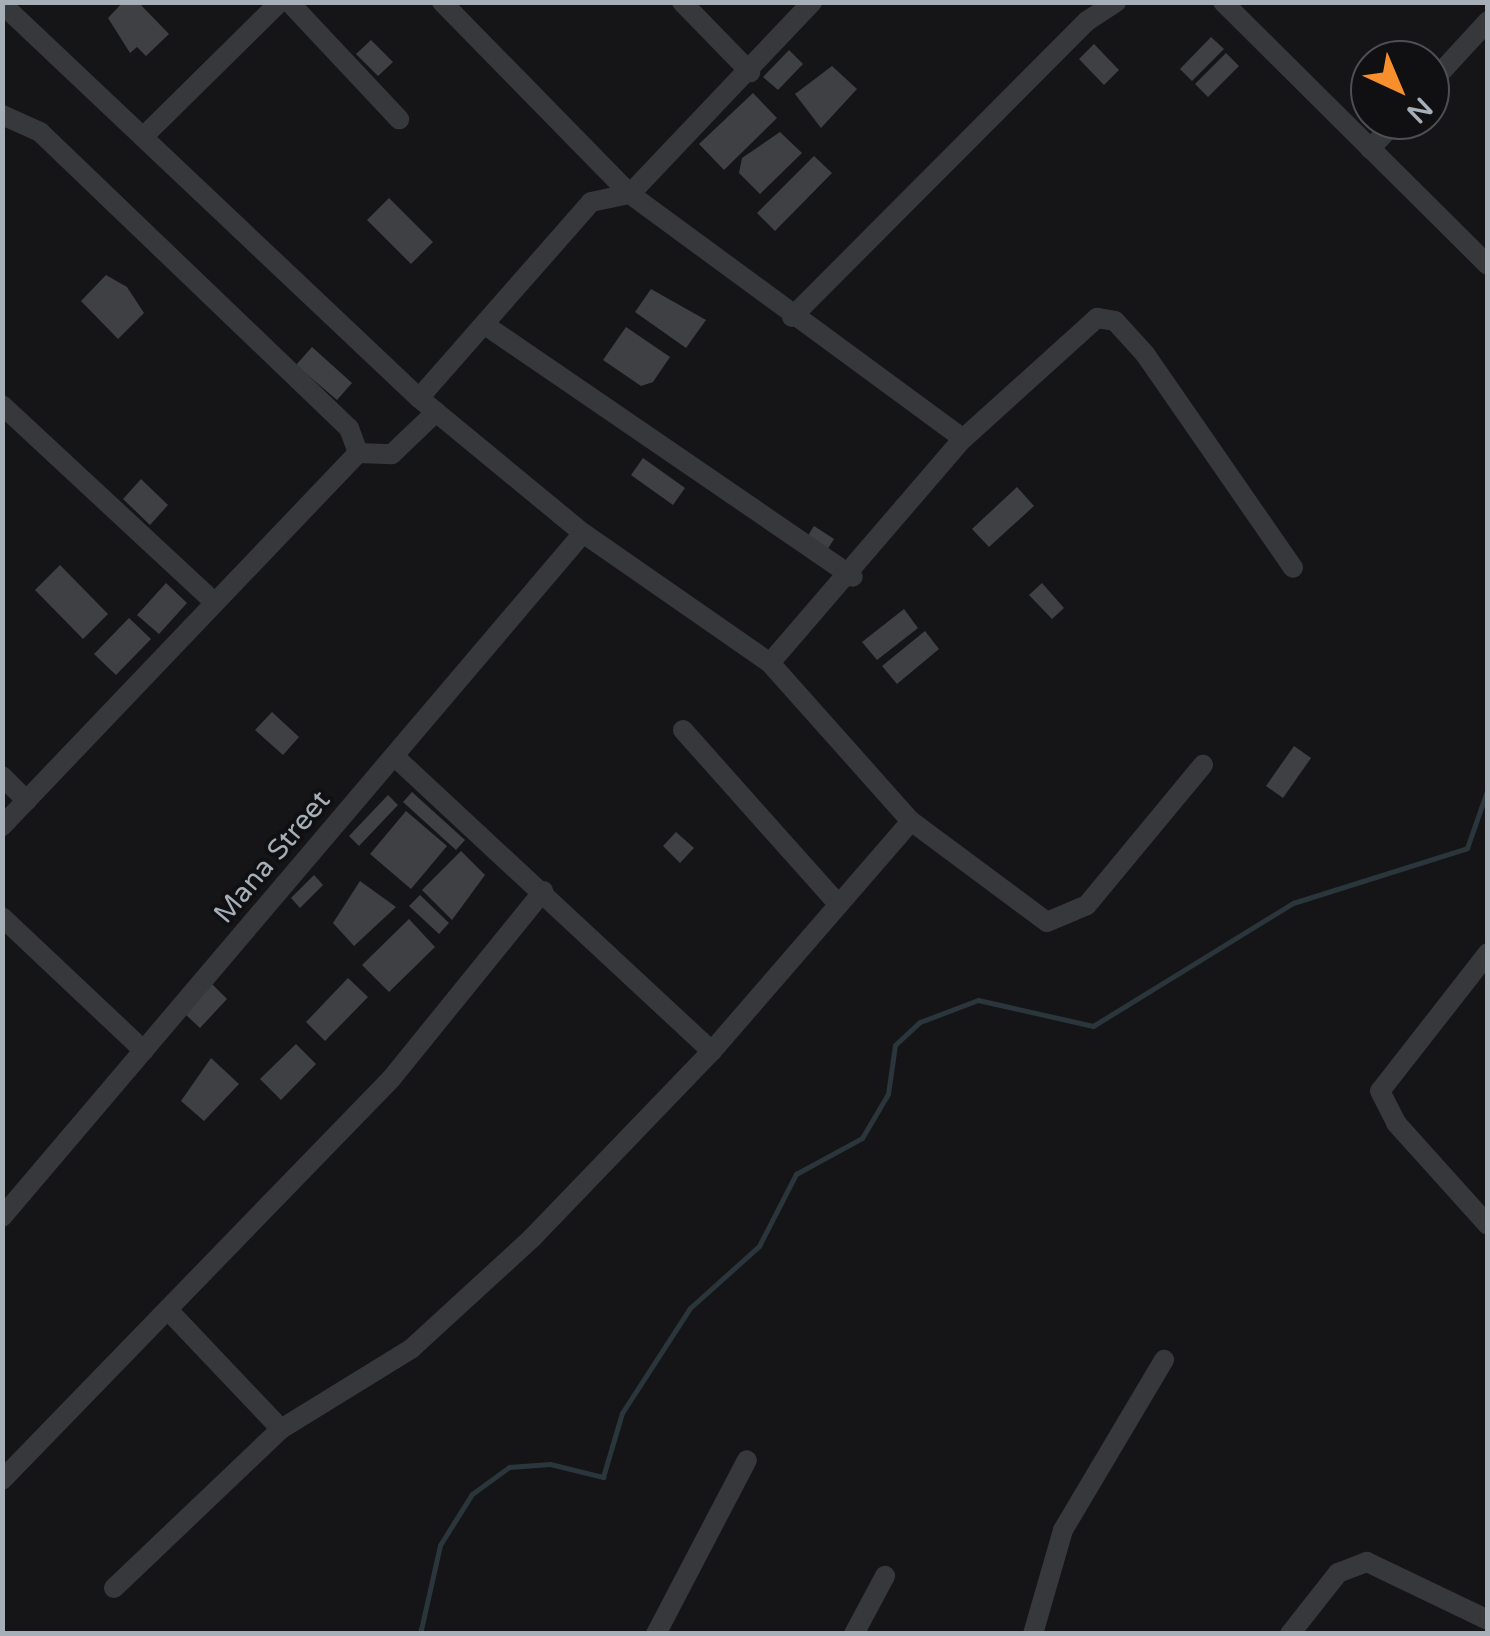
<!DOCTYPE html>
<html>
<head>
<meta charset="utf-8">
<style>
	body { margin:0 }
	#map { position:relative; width:1490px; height:1636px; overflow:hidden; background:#151517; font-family:"Varela Round",sans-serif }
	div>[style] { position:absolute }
	.stream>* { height:5px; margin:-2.5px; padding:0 2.5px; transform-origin:2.5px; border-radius:2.5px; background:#2a363b }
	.building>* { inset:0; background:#3f4044 }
	.minor>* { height:20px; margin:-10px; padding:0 10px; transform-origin:10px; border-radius:10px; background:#36383c }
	span { translate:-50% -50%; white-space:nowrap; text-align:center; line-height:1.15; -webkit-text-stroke:8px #101012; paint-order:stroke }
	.street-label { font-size:28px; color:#a6aeb7 }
	.frame { position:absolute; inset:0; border:5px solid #a6aeb7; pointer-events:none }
	.north { position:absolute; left:1350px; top:40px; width:100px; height:100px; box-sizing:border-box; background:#101012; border:2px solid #4c4f54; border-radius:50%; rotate:136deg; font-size:28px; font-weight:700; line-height:40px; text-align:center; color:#a6aeb7 }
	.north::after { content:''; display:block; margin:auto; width:35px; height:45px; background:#f7902c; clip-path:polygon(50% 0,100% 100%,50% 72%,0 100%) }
</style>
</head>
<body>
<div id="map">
	<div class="stream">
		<div style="left:420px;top:1634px;width:91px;rotate:-77.3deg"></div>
		<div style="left:440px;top:1545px;width:60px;rotate:-57.9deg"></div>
		<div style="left:472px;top:1494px;width:46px;rotate:-36.1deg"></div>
		<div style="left:509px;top:1467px;width:41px;rotate:-4.2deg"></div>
		<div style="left:550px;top:1464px;width:55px;rotate:13.8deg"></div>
		<div style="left:603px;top:1477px;width:67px;rotate:-73.5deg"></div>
		<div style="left:622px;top:1413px;width:125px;rotate:-57.1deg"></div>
		<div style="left:690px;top:1308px;width:93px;rotate:-41.9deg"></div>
		<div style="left:759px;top:1246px;width:81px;rotate:-62.8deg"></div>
		<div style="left:796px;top:1174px;width:75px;rotate:-28.6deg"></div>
		<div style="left:862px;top:1138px;width:51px;rotate:-59.4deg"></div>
		<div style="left:888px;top:1094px;width:49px;rotate:-81.9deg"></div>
		<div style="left:895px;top:1045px;width:34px;rotate:-43deg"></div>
		<div style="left:920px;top:1022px;width:62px;rotate:-20.8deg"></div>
		<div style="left:978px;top:1000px;width:118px;rotate:12.7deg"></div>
		<div style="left:1093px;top:1026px;width:235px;rotate:-31.6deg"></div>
		<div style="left:1293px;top:903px;width:182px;rotate:-17.5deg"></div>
		<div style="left:1467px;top:848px;width:64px;rotate:-70.7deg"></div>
	</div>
	<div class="building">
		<div style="clip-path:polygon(123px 2px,138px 2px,169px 34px,146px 56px,137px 47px,130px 53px,108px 18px)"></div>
		<div style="clip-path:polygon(1211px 37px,1224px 49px,1192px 81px,1180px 69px)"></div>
		<div style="clip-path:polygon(371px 40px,393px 62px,378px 76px,356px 54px)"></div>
		<div style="clip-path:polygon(1094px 44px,1119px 70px,1104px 85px,1079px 59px)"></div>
		<div style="clip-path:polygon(789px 50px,803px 64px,778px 90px,763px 77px)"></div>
		<div style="clip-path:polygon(1226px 53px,1239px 66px,1208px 97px,1195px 84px)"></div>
		<div style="clip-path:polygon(832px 66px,857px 89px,821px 128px,795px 94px)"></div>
		<div style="clip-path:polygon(753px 93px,777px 118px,724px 170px,699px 144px)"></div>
		<div style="clip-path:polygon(780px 132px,802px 153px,760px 194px,739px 173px,742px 158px)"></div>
		<div style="clip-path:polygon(814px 156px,832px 173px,775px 231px,757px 213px)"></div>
		<div style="clip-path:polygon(389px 198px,433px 242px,411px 264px,367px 220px)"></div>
		<div style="clip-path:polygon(106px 275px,127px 287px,144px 313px,118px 339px,81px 301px)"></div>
		<div style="clip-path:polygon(651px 289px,706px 320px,686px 348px,635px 312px)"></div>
		<div style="clip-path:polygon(626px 327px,670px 357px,653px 382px,641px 386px,603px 360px)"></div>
		<div style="clip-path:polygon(312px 347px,352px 383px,337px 400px,296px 365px)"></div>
		<div style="clip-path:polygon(643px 458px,685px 488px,673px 505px,631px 475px)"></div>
		<div style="clip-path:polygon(141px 479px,168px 505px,150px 525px,123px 499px)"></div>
		<div style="clip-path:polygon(1017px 487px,1034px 506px,989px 547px,972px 529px)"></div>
		<div style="clip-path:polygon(814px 526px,834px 539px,827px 550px,807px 537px)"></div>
		<div style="clip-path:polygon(60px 565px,108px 614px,83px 639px,35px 590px)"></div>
		<div style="clip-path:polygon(166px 583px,187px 603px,159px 634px,137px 615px)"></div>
		<div style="clip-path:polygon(1042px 583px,1064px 608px,1052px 619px,1029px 595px)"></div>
		<div style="clip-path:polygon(904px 609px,918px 628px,877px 660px,862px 642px)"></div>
		<div style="clip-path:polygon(129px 618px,151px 639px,116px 675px,94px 654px)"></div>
		<div style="clip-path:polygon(925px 631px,939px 649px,897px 684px,882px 666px)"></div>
		<div style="clip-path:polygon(272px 712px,299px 737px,283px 755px,255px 730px)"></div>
		<div style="clip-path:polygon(1294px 746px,1311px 758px,1283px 798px,1266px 786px)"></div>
		<div style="clip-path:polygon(412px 792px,465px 840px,456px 850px,403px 802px)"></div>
		<div style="clip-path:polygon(388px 795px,398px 805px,359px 846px,349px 836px)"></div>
		<div style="clip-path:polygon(406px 811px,447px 846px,411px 889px,370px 854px)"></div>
		<div style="clip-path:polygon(676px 832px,694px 848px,680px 863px,663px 846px)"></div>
		<div style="clip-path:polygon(461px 851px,485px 875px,452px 920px,422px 890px)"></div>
		<div style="clip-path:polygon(314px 875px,323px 885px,300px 908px,291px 898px)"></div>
		<div style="clip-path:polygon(360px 881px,396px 907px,354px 946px,333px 923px)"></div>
		<div style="clip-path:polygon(420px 895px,449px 923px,439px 934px,409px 906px)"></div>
		<div style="clip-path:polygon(409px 919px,435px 947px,389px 992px,362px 965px)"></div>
		<div style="clip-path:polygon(348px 978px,368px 997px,325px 1041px,306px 1022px)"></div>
		<div style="clip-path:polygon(212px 984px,227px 999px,200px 1028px,184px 1013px)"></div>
		<div style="clip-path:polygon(296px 1044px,316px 1064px,281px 1100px,260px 1079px)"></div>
		<div style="clip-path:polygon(211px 1058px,239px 1084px,204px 1121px,181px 1101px)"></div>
	</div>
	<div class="minor">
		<div style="left:289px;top:2px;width:161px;rotate:46.8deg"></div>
		<div style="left:442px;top:2px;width:269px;rotate:45.6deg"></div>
		<div style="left:630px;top:194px;width:413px;rotate:36.3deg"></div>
		<div style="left:682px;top:2px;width:98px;rotate:45.8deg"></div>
		<div style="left:1223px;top:2px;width:373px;rotate:44.8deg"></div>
		<div style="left:2px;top:4px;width:574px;rotate:43.38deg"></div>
		<div style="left:419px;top:398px;width:212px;rotate:39.5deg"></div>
		<div style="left:583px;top:533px;width:228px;rotate:34.8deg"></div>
		<div style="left:770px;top:663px;width:212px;rotate:48.3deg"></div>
		<div style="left:911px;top:821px;width:169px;rotate:36.6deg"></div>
		<div style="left:1047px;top:922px;width:43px;rotate:-23deg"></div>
		<div style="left:1087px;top:905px;width:182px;rotate:-50.4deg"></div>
		<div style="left:1430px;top:84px;width:86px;rotate:-47.4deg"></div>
		<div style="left:2px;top:115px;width:42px;rotate:24.1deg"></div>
		<div style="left:40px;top:132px;width:428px;rotate:43.8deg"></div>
		<div style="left:349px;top:428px;width:27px;rotate:70deg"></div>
		<div style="left:358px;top:453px;width:516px;rotate:133.66deg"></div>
		<div style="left:143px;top:137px;width:192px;rotate:-44.6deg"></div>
		<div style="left:1370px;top:149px;width:40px;rotate:-47deg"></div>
		<div style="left:792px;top:317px;width:418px;rotate:-45.1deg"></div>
		<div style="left:1087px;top:21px;width:35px;rotate:-33deg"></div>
		<div style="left:488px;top:327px;width:442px;rotate:34.4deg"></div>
		<div style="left:419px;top:398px;width:261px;rotate:-48.7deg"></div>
		<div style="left:591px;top:202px;width:40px;rotate:-12deg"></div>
		<div style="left:630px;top:194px;width:265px;rotate:-46.5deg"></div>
		<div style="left:2px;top:405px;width:288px;rotate:42.9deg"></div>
		<div style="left:358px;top:453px;width:34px;rotate:2deg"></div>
		<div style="left:392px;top:454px;width:61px;rotate:-43.7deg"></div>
		<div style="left:770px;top:663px;width:296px;rotate:-49.3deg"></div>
		<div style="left:963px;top:439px;width:181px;rotate:-42.1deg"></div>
		<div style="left:1097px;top:318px;width:18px;rotate:9deg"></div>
		<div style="left:1115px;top:321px;width:45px;rotate:47.7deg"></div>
		<div style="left:1145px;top:354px;width:260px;rotate:55.3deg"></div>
		<div style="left:683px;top:730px;width:234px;rotate:48.3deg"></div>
		<div style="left:394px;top:756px;width:434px;rotate:42.9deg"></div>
		<div style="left:2px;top:776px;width:35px;rotate:45deg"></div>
		<div style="left:2px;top:917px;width:195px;rotate:43.3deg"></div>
		<div style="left:1488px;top:953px;width:175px;rotate:128deg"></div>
		<div style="left:1380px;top:1091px;width:36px;rotate:63deg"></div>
		<div style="left:1396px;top:1123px;width:137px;rotate:48deg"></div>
		<div style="left:2px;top:1217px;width:897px;rotate:-49.65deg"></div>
		<div style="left:168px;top:1310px;width:164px;rotate:46.5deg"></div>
		<div style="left:2px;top:1480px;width:559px;rotate:-45.87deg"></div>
		<div style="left:391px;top:1079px;width:242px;rotate:-51deg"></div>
		<div style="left:114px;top:1588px;width:231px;rotate:-43.6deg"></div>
		<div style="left:281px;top:1429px;width:153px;rotate:-31.6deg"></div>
		<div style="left:411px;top:1349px;width:164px;rotate:-42.5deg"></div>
		<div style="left:532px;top:1238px;width:260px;rotate:-46.1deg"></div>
		<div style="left:712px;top:1051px;width:304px;rotate:-49.1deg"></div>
		<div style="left:656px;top:1634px;width:196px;rotate:-62.4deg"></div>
		<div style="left:854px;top:1634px;width:66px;rotate:-61.9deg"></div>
		<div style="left:1033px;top:1634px;width:108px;rotate:-73.9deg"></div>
		<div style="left:1063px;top:1530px;width:198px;rotate:-59.3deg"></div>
		<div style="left:1290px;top:1634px;width:78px;rotate:-51.8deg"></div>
		<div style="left:1338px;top:1573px;width:31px;rotate:-21deg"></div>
		<div style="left:1367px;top:1562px;width:134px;rotate:25.6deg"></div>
	</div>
	<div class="street-label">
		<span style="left:272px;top:857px;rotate:-50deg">Mana Street</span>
	</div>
	<div class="frame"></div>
	<div class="north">N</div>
</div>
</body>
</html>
